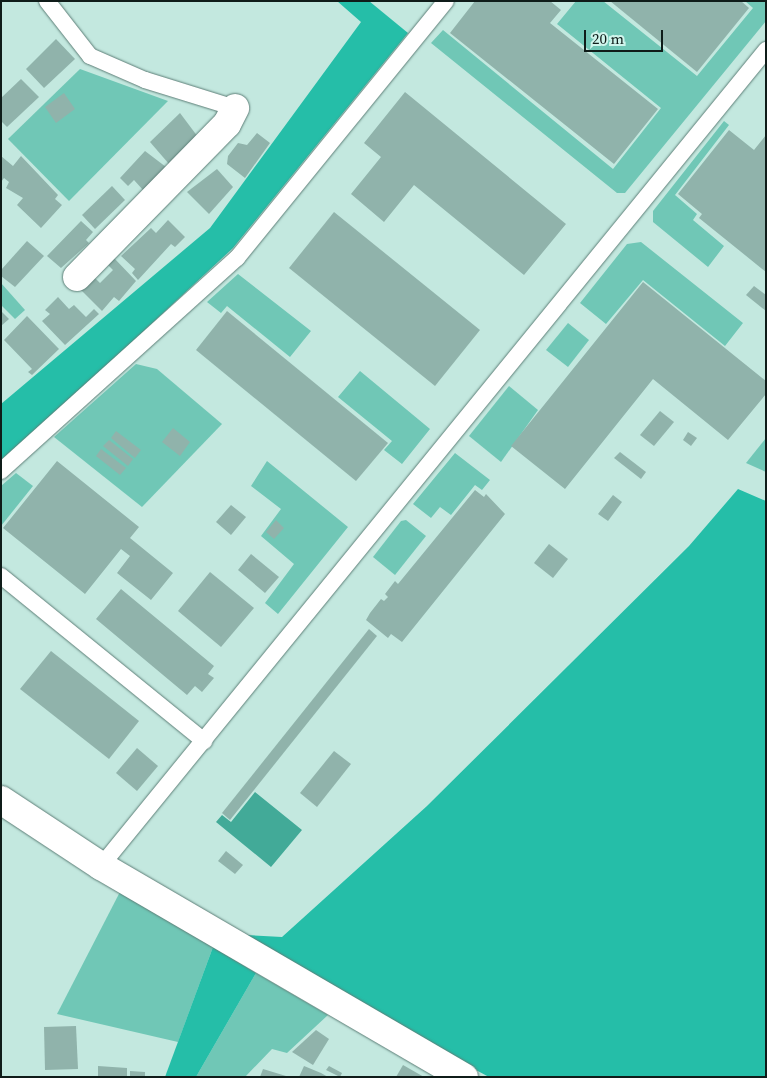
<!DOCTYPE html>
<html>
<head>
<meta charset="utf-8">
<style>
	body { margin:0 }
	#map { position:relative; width:767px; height:1078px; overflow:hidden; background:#c3e8df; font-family:"Source Serif 4",serif }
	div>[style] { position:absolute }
	.green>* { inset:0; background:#70c7b6 }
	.forest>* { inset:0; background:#25bea8 }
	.water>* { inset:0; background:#42aa98 }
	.building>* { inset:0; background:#90b3ab }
	.roads { filter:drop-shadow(0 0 1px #5d7e77) drop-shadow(0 0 1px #5d7e77) }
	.service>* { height:16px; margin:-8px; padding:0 8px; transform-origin:8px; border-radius:8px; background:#fff }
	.minor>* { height:28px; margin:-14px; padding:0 14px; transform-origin:14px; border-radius:14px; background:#fff }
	span { translate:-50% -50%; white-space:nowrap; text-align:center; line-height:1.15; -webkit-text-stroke:4.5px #d0f5ec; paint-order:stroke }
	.frame { position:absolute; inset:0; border:2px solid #0f1c19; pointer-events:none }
	.scale { position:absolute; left:584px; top:30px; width:79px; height:22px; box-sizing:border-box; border:2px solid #0f1c19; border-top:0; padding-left:6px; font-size:15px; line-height:18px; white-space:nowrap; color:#0f1c19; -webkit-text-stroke:4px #d0f5ec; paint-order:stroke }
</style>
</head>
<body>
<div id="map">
	<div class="green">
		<div style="clip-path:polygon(576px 1px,603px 1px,697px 76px,753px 8px,745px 1px,766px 1px,766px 21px,625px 193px,617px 193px,431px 43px,443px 30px,613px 169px,661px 108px,557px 24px)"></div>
		<div style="clip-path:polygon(80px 69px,168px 101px,69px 201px,8px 139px)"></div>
		<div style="clip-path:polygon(724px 121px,729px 125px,675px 195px,697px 214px,693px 220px,724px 246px,708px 267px,653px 222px,653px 211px)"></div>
		<div style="clip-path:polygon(641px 242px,743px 323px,725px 346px,643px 280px,606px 324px,580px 303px,627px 244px)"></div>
		<div style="clip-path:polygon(238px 274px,311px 331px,290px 357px,227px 306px,221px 313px,207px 302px)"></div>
		<div style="clip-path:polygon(1px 283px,25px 310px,15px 319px,1px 305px)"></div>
		<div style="clip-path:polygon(568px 323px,589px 340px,568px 367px,546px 350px)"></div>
		<div style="clip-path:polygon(136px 364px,157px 369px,222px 424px,142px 507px,54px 437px)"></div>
		<div style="clip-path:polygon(360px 371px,430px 429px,402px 464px,384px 450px,392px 441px,338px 397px)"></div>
		<div style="clip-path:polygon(509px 386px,538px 410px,501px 462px,469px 436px)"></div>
		<div style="clip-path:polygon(766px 438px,766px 472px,746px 463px)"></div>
		<div style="clip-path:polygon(455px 453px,490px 480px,482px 490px,475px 485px,451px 515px,440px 507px,431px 518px,413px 504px)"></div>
		<div style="clip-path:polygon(267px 461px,348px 527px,278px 614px,265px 603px,294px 564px,261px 536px,281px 509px,251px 486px)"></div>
		<div style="clip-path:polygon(16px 473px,33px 486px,1px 526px,1px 486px)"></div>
		<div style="clip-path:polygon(406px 520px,426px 536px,395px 575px,373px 557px,401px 521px)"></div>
		<div style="clip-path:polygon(122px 888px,213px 947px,178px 1042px,57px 1014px)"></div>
		<div style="clip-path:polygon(256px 973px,328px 1015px,287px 1053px,272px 1049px,245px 1077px,196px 1077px)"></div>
	</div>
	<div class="forest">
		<div style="clip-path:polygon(337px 1px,369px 1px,408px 33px,233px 248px,1px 464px,1px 404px,210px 228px,361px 22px)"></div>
		<div style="clip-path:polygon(738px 489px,766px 501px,766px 1077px,489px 1077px,405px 1032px,246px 935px,282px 937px,427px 806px,689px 546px)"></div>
		<div style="clip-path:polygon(213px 947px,256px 973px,196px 1077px,165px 1077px)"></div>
	</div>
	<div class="water">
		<div style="clip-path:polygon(255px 792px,302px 830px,271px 867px,216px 822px,222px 815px,231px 822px)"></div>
	</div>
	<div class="building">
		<div style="clip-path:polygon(475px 1px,550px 1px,561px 10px,550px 23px,658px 109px,614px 164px,450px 33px)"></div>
		<div style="clip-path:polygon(610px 1px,741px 1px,749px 8px,697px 72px)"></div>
		<div style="clip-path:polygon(56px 39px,75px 59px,44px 88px,26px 69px)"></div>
		<div style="clip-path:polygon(21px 79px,39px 97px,7px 127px,1px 121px,1px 98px)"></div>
		<div style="clip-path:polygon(405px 92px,566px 224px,524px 275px,414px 185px,384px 222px,351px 194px,381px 157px,364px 143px)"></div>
		<div style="clip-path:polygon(64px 93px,75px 109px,56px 123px,45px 107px)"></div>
		<div style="clip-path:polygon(180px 113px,198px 137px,169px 164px,150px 142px)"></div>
		<div style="clip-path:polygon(729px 130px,754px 150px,766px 135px,766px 272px,699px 218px,702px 214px,678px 194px)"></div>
		<div style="clip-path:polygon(257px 133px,270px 143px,245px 178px,227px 164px,228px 156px,238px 143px,247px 145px)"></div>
		<div style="clip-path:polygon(145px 151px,166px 167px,143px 190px,134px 180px,128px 186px,120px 178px)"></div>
		<div style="clip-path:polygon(1px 156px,13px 166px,21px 156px,58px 195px,55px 199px,62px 205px,41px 228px,17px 205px,23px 198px,6px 188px,9px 182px,4px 178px,1px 182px)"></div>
		<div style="clip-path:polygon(217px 169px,233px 187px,209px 214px,187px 192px)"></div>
		<div style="clip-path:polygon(112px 186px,125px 200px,95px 229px,82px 215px)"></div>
		<div style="clip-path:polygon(334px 212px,480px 330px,435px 386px,289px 268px)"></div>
		<div style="clip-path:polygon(168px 220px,185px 237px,175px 247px,171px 244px,138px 280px,132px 273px,135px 269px,121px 256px,151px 228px,156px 233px)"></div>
		<div style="clip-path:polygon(81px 221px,93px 232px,86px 240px,89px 243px,61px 268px,47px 256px)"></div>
		<div style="clip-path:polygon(27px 241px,44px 256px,15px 287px,1px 276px,1px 270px)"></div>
		<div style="clip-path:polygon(114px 258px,136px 281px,119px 301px,114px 297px,102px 311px,80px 289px,95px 278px,100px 283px,113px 270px,107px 264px)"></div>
		<div style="clip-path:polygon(643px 282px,766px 381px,766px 394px,728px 440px,653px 379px,565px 489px,511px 446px)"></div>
		<div style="clip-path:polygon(754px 286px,766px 295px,766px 311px,746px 295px)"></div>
		<div style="clip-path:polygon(58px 297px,69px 309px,74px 305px,86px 317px,94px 309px,99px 314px,65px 345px,42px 321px,50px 314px,45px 310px)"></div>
		<div style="clip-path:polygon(1px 311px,9px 319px,1px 326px)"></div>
		<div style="clip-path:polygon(227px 311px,388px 443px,356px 481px,196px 350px)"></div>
		<div style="clip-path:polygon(27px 316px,59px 349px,32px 375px,28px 372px,32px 369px,4px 340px)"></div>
		<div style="clip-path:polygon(660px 411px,674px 422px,654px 446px,640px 435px)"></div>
		<div style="clip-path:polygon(173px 428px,190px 442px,180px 456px,162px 442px)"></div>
		<div style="clip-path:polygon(116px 431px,141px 450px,135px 458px,111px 438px)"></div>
		<div style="clip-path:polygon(688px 432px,697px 438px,691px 446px,683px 440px)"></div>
		<div style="clip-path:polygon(109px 440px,133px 459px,128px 466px,103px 446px)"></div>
		<div style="clip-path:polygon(101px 449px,126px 468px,120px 475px,96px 456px)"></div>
		<div style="clip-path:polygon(620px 452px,646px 472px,641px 479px,614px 458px)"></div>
		<div style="clip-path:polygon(57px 461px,139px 527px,130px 538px,173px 573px,151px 600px,117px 573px,130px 556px,121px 549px,85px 594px,3px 528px)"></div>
		<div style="clip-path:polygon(475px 490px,484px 497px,486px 494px,505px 514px,402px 642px,391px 634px,388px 638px,366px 620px,370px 613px,381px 599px,384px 601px,388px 597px,385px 594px,395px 581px,398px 584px)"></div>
		<div style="clip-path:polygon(613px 495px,622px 502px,608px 521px,598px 514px)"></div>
		<div style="clip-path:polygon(231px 505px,246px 517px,231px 535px,216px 522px)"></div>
		<div style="clip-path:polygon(276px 520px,284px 528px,274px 539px,266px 532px)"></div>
		<div style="clip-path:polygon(549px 544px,568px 559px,553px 578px,534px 563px)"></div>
		<div style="clip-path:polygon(251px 554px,279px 577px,265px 593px,238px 570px)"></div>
		<div style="clip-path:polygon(210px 572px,254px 608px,221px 647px,178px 611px)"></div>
		<div style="clip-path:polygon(121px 589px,214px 666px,208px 674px,214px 678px,202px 692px,195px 686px,187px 695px,96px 619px)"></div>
		<div style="clip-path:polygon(369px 629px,377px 636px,230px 820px,222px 813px)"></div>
		<div style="clip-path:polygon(51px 651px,139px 721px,109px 759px,20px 689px)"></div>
		<div style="clip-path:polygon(137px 748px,158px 766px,137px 791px,116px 773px)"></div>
		<div style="clip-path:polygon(334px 751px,351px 764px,317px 807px,300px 793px)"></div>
		<div style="clip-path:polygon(226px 851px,243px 865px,235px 874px,218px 861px)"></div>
		<div style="clip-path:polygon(76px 1026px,78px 1069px,45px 1070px,44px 1027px)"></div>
		<div style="clip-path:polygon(316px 1030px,329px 1039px,313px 1065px,292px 1052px)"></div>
		<div style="clip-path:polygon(403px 1065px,424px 1077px,396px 1077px)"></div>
		<div style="clip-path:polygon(98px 1066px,127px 1068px,127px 1077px,98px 1077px)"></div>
		<div style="clip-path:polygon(304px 1066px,321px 1073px,328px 1077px,299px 1077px)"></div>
		<div style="clip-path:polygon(329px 1066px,342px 1073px,340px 1077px,326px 1070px)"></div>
		<div style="clip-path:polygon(263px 1069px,286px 1076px,286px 1077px,260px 1077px)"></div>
		<div style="clip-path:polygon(130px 1071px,145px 1072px,145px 1077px,130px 1077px)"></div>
	</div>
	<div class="roads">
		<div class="service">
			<div style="left:47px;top:1px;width:70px;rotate:52deg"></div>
			<div style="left:90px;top:56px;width:60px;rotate:23.6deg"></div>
			<div style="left:145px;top:80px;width:94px;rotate:17.3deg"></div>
			<div style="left:1px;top:471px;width:318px;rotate:-42.1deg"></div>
			<div style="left:237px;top:258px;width:331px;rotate:-50.9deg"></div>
			<div style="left:1px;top:576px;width:262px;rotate:39.1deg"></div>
			<div style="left:101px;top:866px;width:1053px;rotate:-50.82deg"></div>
		</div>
		<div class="minor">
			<div style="left:77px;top:277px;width:214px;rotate:-45.6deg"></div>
			<div style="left:227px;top:124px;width:18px;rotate:-63deg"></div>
			<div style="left:1px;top:800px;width:120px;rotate:33.4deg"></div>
			<div style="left:101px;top:866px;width:420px;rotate:30.2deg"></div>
		</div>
	</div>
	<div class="frame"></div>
	<div class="scale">20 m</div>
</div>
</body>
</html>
